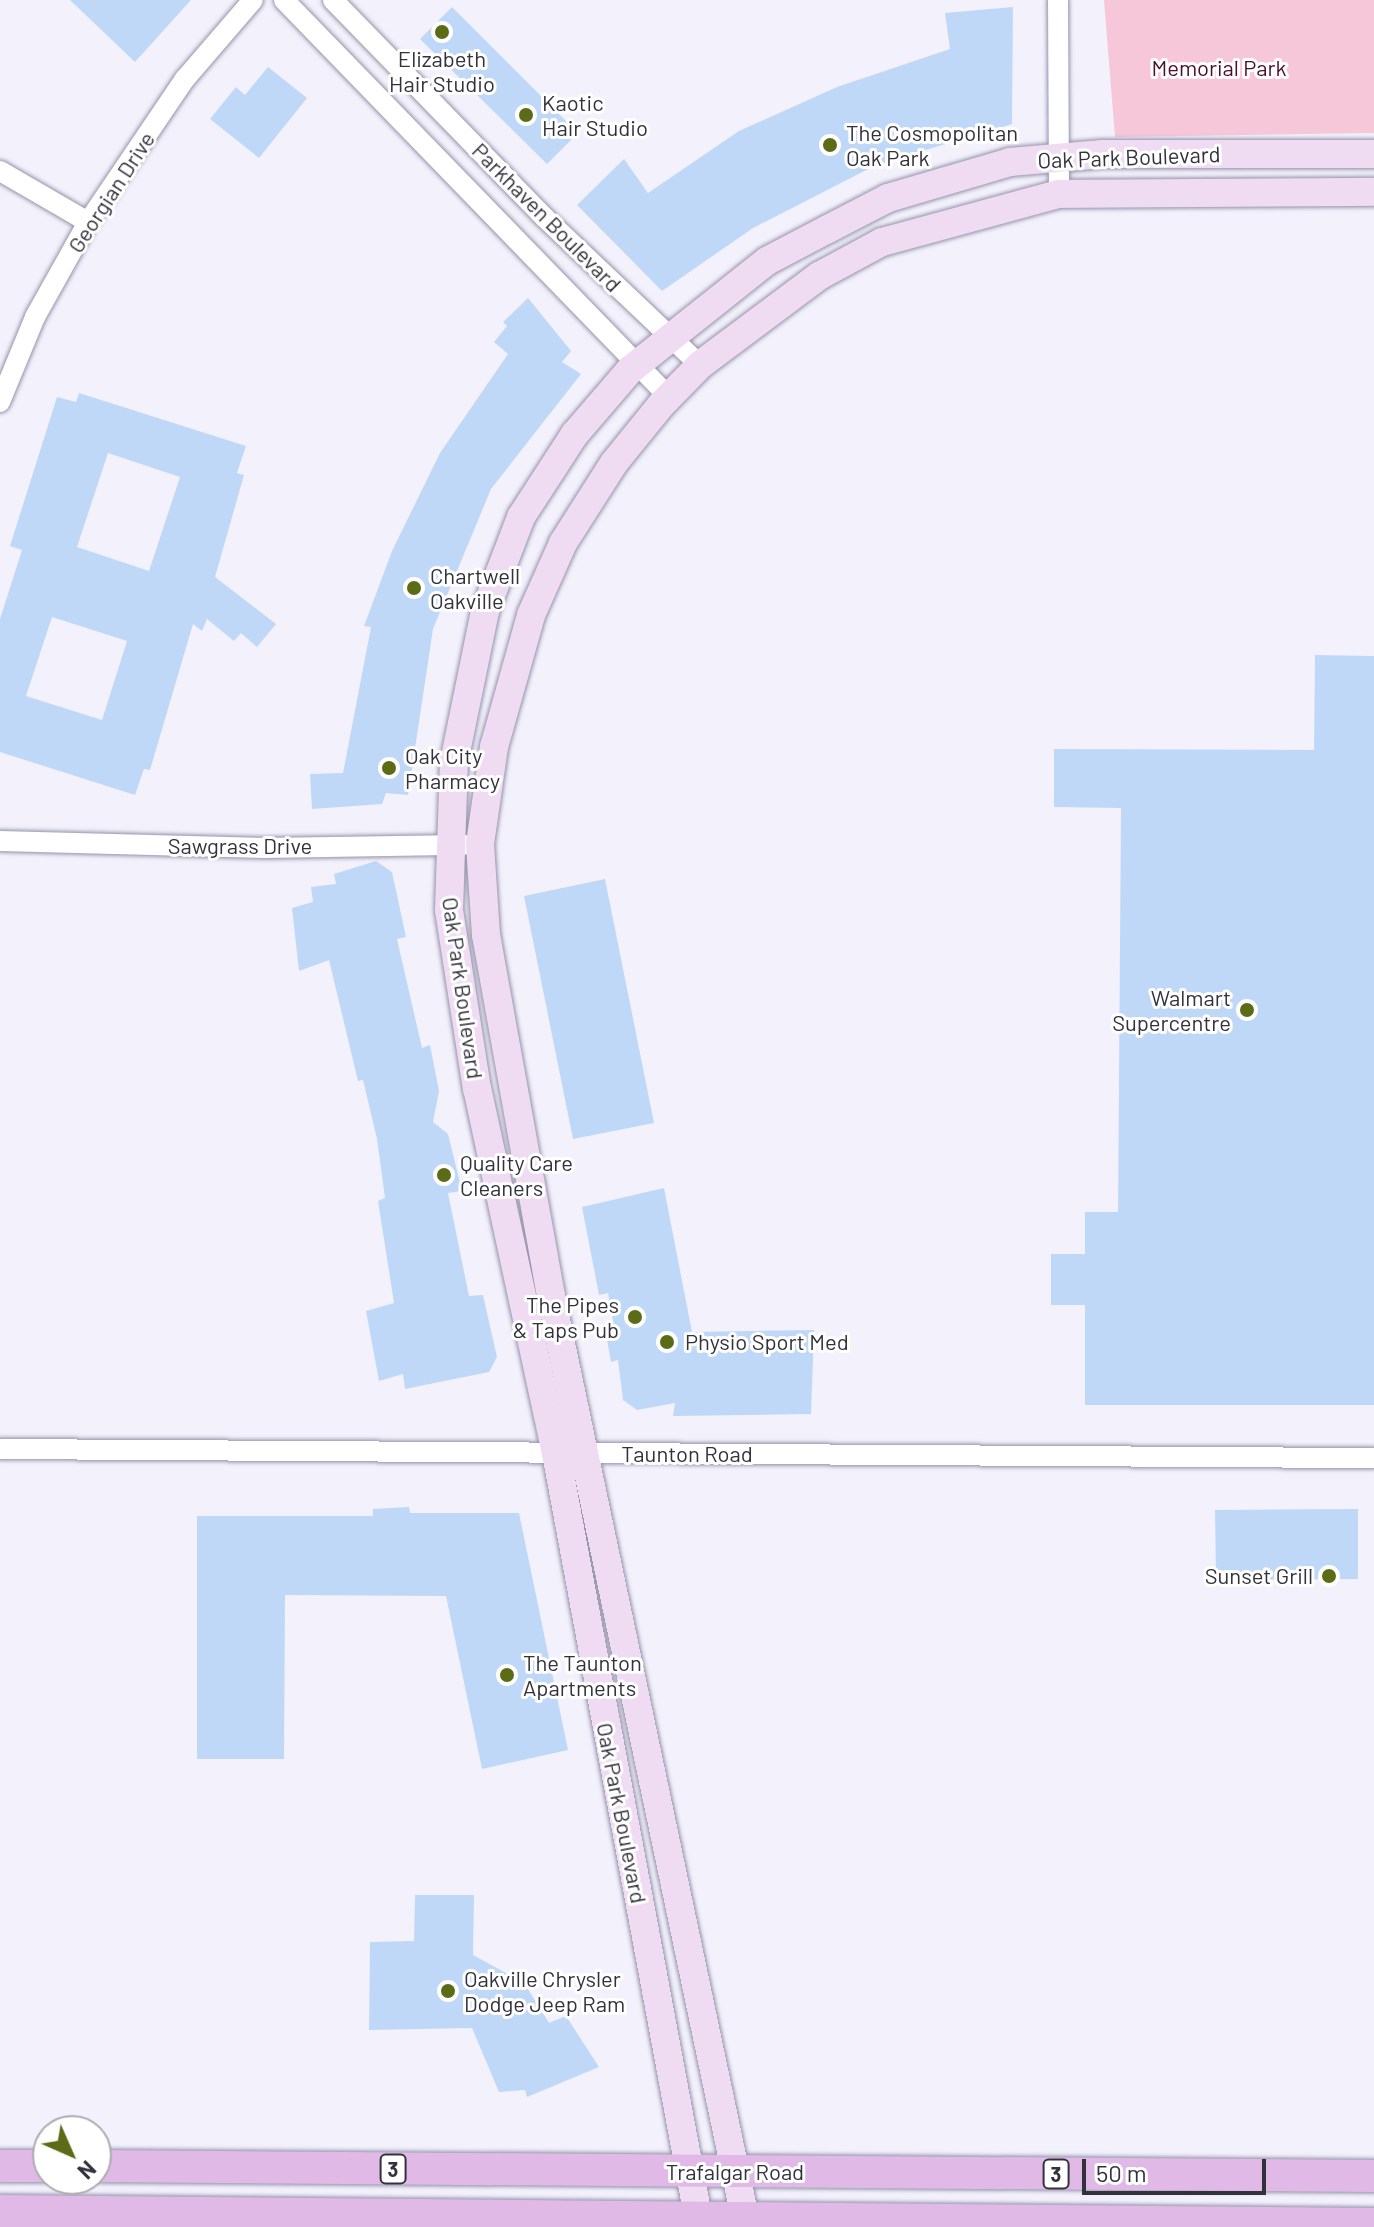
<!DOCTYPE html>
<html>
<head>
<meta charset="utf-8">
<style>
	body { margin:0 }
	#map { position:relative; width:1374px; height:2227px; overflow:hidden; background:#f3f2fc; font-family:Barlow,sans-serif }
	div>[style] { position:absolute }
	.green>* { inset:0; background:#f6c7d8 }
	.building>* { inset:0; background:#c0d8f7 }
	.roads { filter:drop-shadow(0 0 2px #9594ab) drop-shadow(0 0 2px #9594ab) }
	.street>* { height:20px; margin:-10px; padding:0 10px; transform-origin:10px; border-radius:10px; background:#fff }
	.secondary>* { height:28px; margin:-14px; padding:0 14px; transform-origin:14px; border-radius:14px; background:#efdcf3 }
	.primary>* { height:32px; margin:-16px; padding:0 16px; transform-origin:16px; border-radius:16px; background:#e0b9e7 }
	.dots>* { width:22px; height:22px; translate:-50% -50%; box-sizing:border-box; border:4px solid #fff; border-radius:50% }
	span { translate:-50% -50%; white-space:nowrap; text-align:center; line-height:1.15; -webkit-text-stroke:6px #fff; paint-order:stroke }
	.shield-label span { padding:2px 6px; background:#fff; border:2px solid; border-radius:6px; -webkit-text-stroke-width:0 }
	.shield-label { font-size:20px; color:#33323c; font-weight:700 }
	.poi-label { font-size:22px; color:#33323c }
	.left { translate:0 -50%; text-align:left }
	.right { translate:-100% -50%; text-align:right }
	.park-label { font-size:22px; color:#4a0f2d }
	.street-label { font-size:22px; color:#33323c }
	.north { position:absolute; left:32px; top:2115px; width:80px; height:80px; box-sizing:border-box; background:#fff; border:2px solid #adadb1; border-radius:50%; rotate:135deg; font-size:22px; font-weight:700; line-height:32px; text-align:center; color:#33323c }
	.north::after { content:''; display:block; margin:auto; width:28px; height:36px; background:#5b6b16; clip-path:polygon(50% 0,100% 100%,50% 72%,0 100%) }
	.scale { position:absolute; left:1082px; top:2159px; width:184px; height:36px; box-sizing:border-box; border:4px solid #33323c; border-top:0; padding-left:10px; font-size:24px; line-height:28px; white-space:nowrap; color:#33323c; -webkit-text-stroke:6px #fff; paint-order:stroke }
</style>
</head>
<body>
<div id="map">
	<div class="green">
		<div style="clip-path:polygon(1104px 0,1374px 0,1374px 133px,1115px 137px)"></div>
	</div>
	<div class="building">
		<div style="clip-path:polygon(70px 0,191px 0,135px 62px)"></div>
		<div style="clip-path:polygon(452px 7px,578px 133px,547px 164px,420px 39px)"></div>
		<div style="clip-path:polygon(1013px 7px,1012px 124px,876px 165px,753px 228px,662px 291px,577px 205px,624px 159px,648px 193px,739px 131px,837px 87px,950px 49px,945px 13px)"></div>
		<div style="clip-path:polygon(268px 67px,307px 98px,259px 158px,210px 119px,236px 87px,245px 95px)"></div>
		<div style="clip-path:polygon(528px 298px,571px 351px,562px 362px,581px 374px,491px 489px,433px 629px,408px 795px,386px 793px,382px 804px,312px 809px,310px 774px,343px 773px,371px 627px,364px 626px,392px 551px,440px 453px,508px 354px,494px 342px,507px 326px,503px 322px)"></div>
		<div style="clip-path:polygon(evenodd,79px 393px,246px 446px,237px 473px,244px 475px,215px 577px,276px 624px,257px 647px,241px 633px,234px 641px,207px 619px,202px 631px,193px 624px,150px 770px,144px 769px,135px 795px,0 752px,0 619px,22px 550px,10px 546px,57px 397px,76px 402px,79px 393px,108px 453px,180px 477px,149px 571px,77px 547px,108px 453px,79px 393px,52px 617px,127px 641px,102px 720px,26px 696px,52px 617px)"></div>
		<div style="clip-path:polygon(1315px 655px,1374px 656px,1374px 1405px,1085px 1405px,1085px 1305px,1051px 1305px,1051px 1254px,1085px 1254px,1085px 1212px,1118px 1212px,1121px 808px,1054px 807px,1054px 749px,1314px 750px)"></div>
		<div style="clip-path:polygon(376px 861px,392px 872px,406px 937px,397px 939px,422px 1048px,430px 1045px,439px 1091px,433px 1122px,448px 1134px,462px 1191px,448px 1193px,469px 1296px,483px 1295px,497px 1357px,489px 1372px,405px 1389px,403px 1374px,379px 1381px,366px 1311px,394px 1303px,378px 1201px,385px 1198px,377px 1139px,363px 1080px,358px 1081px,329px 960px,299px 971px,292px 908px,313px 902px,311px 887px,336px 884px,334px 874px)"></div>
		<div style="clip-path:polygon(605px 879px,654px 1123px,573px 1139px,524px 896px)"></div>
		<div style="clip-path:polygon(664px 1188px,692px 1332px,814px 1330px,811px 1414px,673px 1416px,675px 1403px,637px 1410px,623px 1400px,618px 1360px,611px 1362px,607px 1340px,616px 1338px,608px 1293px,599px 1295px,582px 1207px)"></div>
		<div style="clip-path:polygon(409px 1507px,410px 1513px,519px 1513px,568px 1750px,482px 1769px,446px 1596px,285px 1595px,284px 1759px,197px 1759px,197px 1516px,373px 1516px,373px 1509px)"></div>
		<div style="clip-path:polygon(1358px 1509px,1358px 1579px,1216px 1580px,1215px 1510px)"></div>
		<div style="clip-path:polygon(415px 1895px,474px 1895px,473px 1955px,513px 1977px,518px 1973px,549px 2023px,566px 2016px,599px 2067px,527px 2097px,525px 2090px,499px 2092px,472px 2028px,369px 2030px,370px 1942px,414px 1941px)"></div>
	</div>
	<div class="roads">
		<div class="street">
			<div style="left:284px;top:0;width:553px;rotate:45.88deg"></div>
			<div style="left:333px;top:0;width:303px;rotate:45.8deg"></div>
			<div style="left:544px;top:217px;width:215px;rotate:43.5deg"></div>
			<div style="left:1058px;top:0;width:194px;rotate:89.7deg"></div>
			<div style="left:0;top:171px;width:102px;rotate:30.1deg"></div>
			<div style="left:0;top:402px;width:92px;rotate:-67.6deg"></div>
			<div style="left:35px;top:317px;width:109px;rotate:-60.8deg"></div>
			<div style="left:88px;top:222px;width:173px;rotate:-55.9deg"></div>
			<div style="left:185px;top:79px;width:104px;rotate:-49.3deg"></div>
			<div style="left:0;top:841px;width:265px;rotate:1.5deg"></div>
			<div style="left:265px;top:848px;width:199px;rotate:-0.9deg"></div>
			<div style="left:0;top:1449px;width:1374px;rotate:0.38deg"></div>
		</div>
		<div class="secondary">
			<div style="left:700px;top:2227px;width:787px;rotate:-100.54deg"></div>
			<div style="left:556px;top:1453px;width:372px;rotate:-102.2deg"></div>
			<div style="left:477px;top:1089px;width:181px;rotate:-98.9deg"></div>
			<div style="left:449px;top:910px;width:148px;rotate:-88.1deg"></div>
			<div style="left:454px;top:762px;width:154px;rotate:-78.4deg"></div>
			<div style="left:485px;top:611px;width:101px;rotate:-69deg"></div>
			<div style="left:521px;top:517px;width:99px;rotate:-57deg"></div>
			<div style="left:575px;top:434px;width:84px;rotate:-49.3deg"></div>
			<div style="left:630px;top:370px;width:175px;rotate:-38.5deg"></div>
			<div style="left:767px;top:261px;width:69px;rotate:-27.7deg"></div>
			<div style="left:828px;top:229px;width:68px;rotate:-27.3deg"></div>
			<div style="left:888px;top:198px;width:127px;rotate:-16.4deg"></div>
			<div style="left:1010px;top:162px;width:93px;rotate:-4.9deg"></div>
			<div style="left:1103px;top:154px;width:271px"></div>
			<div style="left:747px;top:2227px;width:951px;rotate:-101.89deg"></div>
			<div style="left:551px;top:1296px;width:367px;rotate:-100.2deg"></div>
			<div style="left:486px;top:935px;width:91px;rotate:-93.8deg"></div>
			<div style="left:480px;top:844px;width:98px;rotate:-81.8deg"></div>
			<div style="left:494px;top:747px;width:137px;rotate:-74.3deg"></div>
			<div style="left:531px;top:615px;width:79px;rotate:-66deg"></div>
			<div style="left:563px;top:543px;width:95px;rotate:-57.5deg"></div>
			<div style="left:614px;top:463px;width:75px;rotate:-51deg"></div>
			<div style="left:661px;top:405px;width:56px;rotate:-45.7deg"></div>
			<div style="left:700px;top:365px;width:149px;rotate:-36.8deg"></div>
			<div style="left:819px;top:276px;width:72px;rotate:-28.4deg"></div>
			<div style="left:882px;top:242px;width:183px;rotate:-15.2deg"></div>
			<div style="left:1059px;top:194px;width:315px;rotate:-0.4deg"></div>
		</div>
		<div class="primary">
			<div style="left:0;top:2166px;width:48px"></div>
			<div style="left:96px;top:2166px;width:1278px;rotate:0.45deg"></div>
			<div style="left:0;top:2211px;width:1374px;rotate:0.54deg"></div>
		</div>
	</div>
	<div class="dots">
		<div style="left:442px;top:32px;background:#5b6b16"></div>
		<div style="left:526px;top:115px;background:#5b6b16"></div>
		<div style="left:830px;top:145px;background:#5b6b16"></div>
		<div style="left:414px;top:588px;background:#5b6b16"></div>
		<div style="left:389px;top:768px;background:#5b6b16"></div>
		<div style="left:1247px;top:1010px;background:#5b6b16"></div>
		<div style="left:444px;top:1175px;background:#5b6b16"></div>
		<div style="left:635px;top:1317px;background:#5b6b16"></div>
		<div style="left:667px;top:1342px;background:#5b6b16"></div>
		<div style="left:1329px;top:1576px;background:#5b6b16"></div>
		<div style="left:507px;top:1675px;background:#5b6b16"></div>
		<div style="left:448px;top:1991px;background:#5b6b16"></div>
	</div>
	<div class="shield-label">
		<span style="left:393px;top:2169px">3</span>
		<span style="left:1056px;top:2174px">3</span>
	</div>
	<div class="poi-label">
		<span style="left:442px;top:71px">Elizabeth<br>Hair Studio</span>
		<span class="left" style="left:542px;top:115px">Kaotic<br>Hair Studio</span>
		<span class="left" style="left:846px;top:145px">The Cosmopolitan<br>Oak Park</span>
		<span class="left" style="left:430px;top:588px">Chartwell<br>Oakville</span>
		<span class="left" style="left:405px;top:768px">Oak City<br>Pharmacy</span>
		<span class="right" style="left:1231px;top:1010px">Walmart<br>Supercentre</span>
		<span class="left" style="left:460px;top:1175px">Quality Care<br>Cleaners</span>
		<span class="right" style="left:619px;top:1317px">The Pipes<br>&amp; Taps Pub</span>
		<span class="left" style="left:685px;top:1342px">Physio Sport Med</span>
		<span class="right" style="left:1313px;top:1576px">Sunset Grill</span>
		<span class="left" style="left:523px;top:1675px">The Taunton<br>Apartments</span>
		<span class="left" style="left:464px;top:1991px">Oakville Chrysler<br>Dodge Jeep Ram</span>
	</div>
	<div class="park-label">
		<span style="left:1219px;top:68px">Memorial Park</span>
	</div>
	<div class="street-label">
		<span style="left:1129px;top:157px;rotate:-2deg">Oak Park Boulevard</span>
		<span style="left:111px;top:192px;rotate:-57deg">Georgian Drive</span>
		<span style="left:547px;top:217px;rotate:45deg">Parkhaven Boulevard</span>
		<span style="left:240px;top:846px">Sawgrass Drive</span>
		<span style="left:463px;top:988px;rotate:82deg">Oak Park Boulevard</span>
		<span style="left:687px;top:1454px">Taunton Road</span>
		<span style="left:622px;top:1813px;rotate:79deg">Oak Park Boulevard</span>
		<span style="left:735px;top:2172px">Trafalgar Road</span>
	</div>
	<div class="north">N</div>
	<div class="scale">50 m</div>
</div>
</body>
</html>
